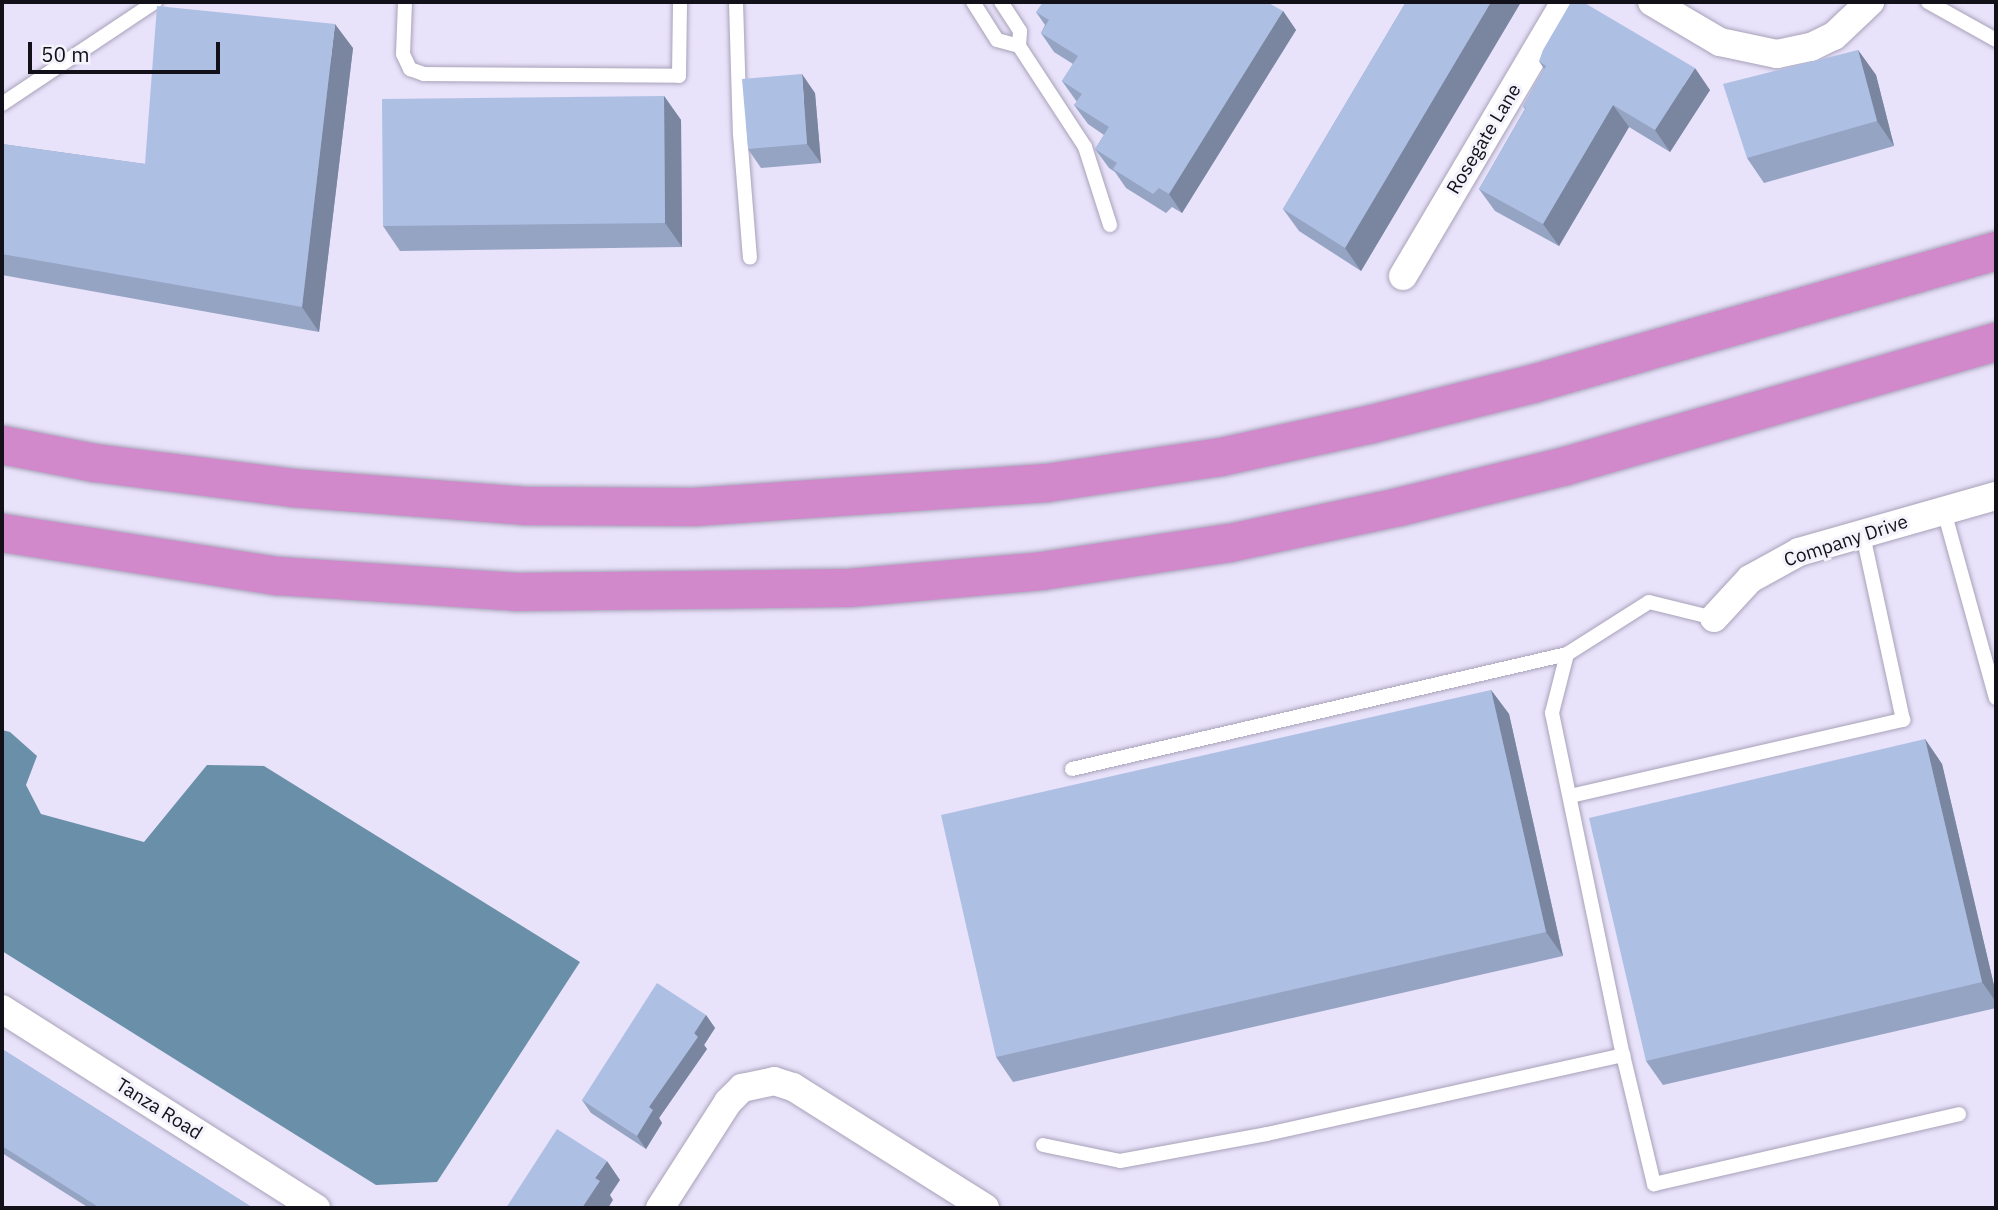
<!DOCTYPE html>
<html>
<head>
<meta charset="utf-8">
<style>
	body { margin:0 }
	#map { position:relative; width:1998px; height:1210px; overflow:hidden; background:#e8e2fa; font-family:"IBM Plex Sans",sans-serif }
	div>[style] { position:absolute }
	.water>* { inset:0; background:#6990a8 }
	.roads { filter:drop-shadow(0 0 2px #a8a2b9) drop-shadow(0 0 2px #a8a2b9) }
	.lane>* { height:14px; margin:-7px; padding:0 7px; transform-origin:7px; border-radius:7px; background:#fff }
	.street>* { height:28px; margin:-14px; padding:0 14px; transform-origin:14px; border-radius:14px; background:#fff }
	.highway>* { height:38px; margin:-19px; padding:0 19px; transform-origin:19px; border-radius:19px; background:#d189cc }
	.wall>* { inset:0; background:#96a4c4 }
	.shaded-wall>* { inset:0; background:#7a86a0 }
	.building>* { inset:0; background:#aebfe4 }
	span { translate:-50% -50%; white-space:nowrap; text-align:center; line-height:1.15; -webkit-text-stroke:6px #f4f2fb; paint-order:stroke }
	.street-label { font-size:19px; color:#121018 }
	.frame { position:absolute; inset:0; border:4px solid #121018; pointer-events:none }
	.scale { position:absolute; left:28px; top:42px; width:192px; height:32px; box-sizing:border-box; border:4px solid #121018; border-top:0; padding-left:9px; font-size:21px; line-height:24px; white-space:nowrap; color:#121018; -webkit-text-stroke:5px #f4f2fb; paint-order:stroke }
</style>
</head>
<body>
<div id="map">
	<div class="water">
		<div style="clip-path:polygon(2px 730px,10px 732px,37px 756px,26px 785px,41px 814px,144px 842px,207px 765px,264px 766px,580px 962px,437px 1182px,376px 1185px,2px 951px)"></div>
	</div>
	<div class="roads">
		<div class="lane">
			<div style="left:405px;top:2px;width:52px;rotate:92.2deg"></div>
			<div style="left:403px;top:54px;width:17px;rotate:65deg"></div>
			<div style="left:410px;top:69px;width:15px;rotate:20deg"></div>
			<div style="left:424px;top:74px;width:255px;rotate:0.4deg"></div>
			<div style="left:679px;top:76px;width:74px;rotate:-89.2deg"></div>
			<div style="left:736px;top:2px;width:132px;rotate:88.3deg"></div>
			<div style="left:740px;top:134px;width:124px;rotate:85.4deg"></div>
			<div style="left:973px;top:2px;width:45px;rotate:57.7deg"></div>
			<div style="left:997px;top:40px;width:23px;rotate:15deg"></div>
			<div style="left:1019px;top:46px;width:15px;rotate:-86deg"></div>
			<div style="left:1020px;top:31px;width:35px;rotate:-123deg"></div>
			<div style="left:1928px;top:2px;width:78px;rotate:29.2deg"></div>
			<div style="left:1019px;top:46px;width:121px;rotate:56.8deg"></div>
			<div style="left:1085px;top:147px;width:82px;rotate:72.2deg"></div>
			<div style="left:2px;top:104px;width:184px;rotate:-33.7deg"></div>
			<div style="left:1944px;top:511px;width:194px;rotate:74.5deg"></div>
			<div style="left:1714px;top:618px;width:67px;rotate:-166.2deg"></div>
			<div style="left:1649px;top:602px;width:97px;rotate:147.6deg"></div>
			<div style="left:1567px;top:654px;width:61px;rotate:104.3deg"></div>
			<div style="left:1552px;top:713px;width:349px;rotate:78.3deg"></div>
			<div style="left:1623px;top:1055px;width:133px;rotate:76.5deg"></div>
			<div style="left:1654px;top:1184px;width:313px;rotate:-12.9deg"></div>
			<div style="left:1072px;top:769px;width:508px;rotate:-13.08deg"></div>
			<div style="left:1570px;top:796px;width:342px;rotate:-12.9deg"></div>
			<div style="left:1903px;top:720px;width:189px;rotate:-102.2deg"></div>
			<div style="left:1043px;top:1145px;width:79px;rotate:11.7deg"></div>
			<div style="left:1120px;top:1161px;width:149px;rotate:-10.4deg"></div>
			<div style="left:1267px;top:1134px;width:365px;rotate:-12.5deg"></div>
		</div>
		<div class="street">
			<div style="left:1652px;top:2px;width:79px;rotate:30.5deg"></div>
			<div style="left:1720px;top:42px;width:58px;rotate:11.9deg"></div>
			<div style="left:1777px;top:54px;width:35px;rotate:-12deg"></div>
			<div style="left:1811px;top:47px;width:25px;rotate:-26deg"></div>
			<div style="left:1834px;top:36px;width:50px;rotate:-43.4deg"></div>
			<div style="left:1403px;top:276px;width:318px;rotate:-59.4deg"></div>
			<div style="left:1714px;top:618px;width:53px;rotate:-47.3deg"></div>
			<div style="left:1750px;top:579px;width:56px;rotate:-28.9deg"></div>
			<div style="left:1799px;top:552px;width:205px;rotate:-15.9deg"></div>
			<div style="left:2px;top:1009px;width:372px;rotate:32.4deg"></div>
			<div style="left:660px;top:1208px;width:126px;rotate:-57.3deg"></div>
			<div style="left:728px;top:1102px;width:20px;rotate:-45deg"></div>
			<div style="left:742px;top:1088px;width:33px;rotate:-12deg"></div>
			<div style="left:774px;top:1081px;width:20px;rotate:18deg"></div>
			<div style="left:793px;top:1087px;width:227px;rotate:32.2deg"></div>
		</div>
		<div class="highway">
			<div style="left:2px;top:445px;width:95px;rotate:11deg"></div>
			<div style="left:95px;top:463px;width:199px;rotate:7.2deg"></div>
			<div style="left:292px;top:488px;width:233px;rotate:4.4deg"></div>
			<div style="left:524px;top:506px;width:170px;rotate:0.3deg"></div>
			<div style="left:694px;top:507px;width:354px;rotate:-3.9deg"></div>
			<div style="left:1047px;top:483px;width:176px;rotate:-8.5deg"></div>
			<div style="left:1221px;top:457px;width:155px;rotate:-12.3deg"></div>
			<div style="left:1372px;top:424px;width:169px;rotate:-14deg"></div>
			<div style="left:1536px;top:383px;width:479px;rotate:-16deg"></div>
			<div style="left:2px;top:533px;width:279px;rotate:8.9deg"></div>
			<div style="left:278px;top:576px;width:239px;rotate:3.8deg"></div>
			<div style="left:516px;top:592px;width:333px;rotate:-0.7deg"></div>
			<div style="left:849px;top:588px;width:194px;rotate:-5deg"></div>
			<div style="left:1042px;top:571px;width:190px;rotate:-8.5deg"></div>
			<div style="left:1230px;top:543px;width:173px;rotate:-12deg"></div>
			<div style="left:1399px;top:507px;width:172px;rotate:-13.8deg"></div>
			<div style="left:1566px;top:466px;width:448px;rotate:-16.1deg"></div>
		</div>
	</div>
	<div class="wall">
		<div style="clip-path:polygon(1406px 2px,1521px 2px,1361px 271px,1299px 231px,1283px 209px)"></div>
		<div style="clip-path:polygon(1283px 11px,1296px 30px,1182px 213px,1172px 207px,1166px 213px,1126px 188px,1115px 172px,1109px 168px,1095px 149px,1104px 135px,1088px 124px,1074px 105px,1077px 102px,1062px 81px,1073px 64px,1054px 52px,1041px 33px,1045px 25px,1036px 12px)"></div>
		<div style="clip-path:polygon(353px 48px,319px 332px,2px 275px,2px 144px,145px 164px)"></div>
		<div style="clip-path:polygon(1858px 50px,1876px 75px,1894px 146px,1764px 183px,1747px 158px)"></div>
		<div style="clip-path:polygon(1539px 61px,1710px 90px,1670px 152px,1629px 127px,1559px 246px,1495px 211px,1479px 189px,1525px 109px,1523px 106px,1544px 69px)"></div>
		<div style="clip-path:polygon(815px 93px,821px 163px,761px 168px,748px 149px)"></div>
		<div style="clip-path:polygon(664px 96px,681px 120px,682px 247px,400px 251px,383px 226px)"></div>
		<div style="clip-path:polygon(1491px 690px,1509px 714px,1563px 956px,1013px 1082px,996px 1057px)"></div>
		<div style="clip-path:polygon(1925px 739px,1942px 764px,1996px 994px,1996px 1008px,1663px 1085px,1646px 1061px)"></div>
		<div style="clip-path:polygon(706px 1015px,715px 1028px,704px 1045px,707px 1049px,659px 1118px,662px 1123px,646px 1149px,591px 1113px,582px 1100px)"></div>
		<div style="clip-path:polygon(2px 1049px,253px 1208px,89px 1208px,2px 1153px)"></div>
	</div>
	<div class="shaded-wall">
		<div style="clip-path:polygon(1491px 2px,1521px 2px,1361px 271px,1345px 248px)"></div>
		<div style="clip-path:polygon(1283px 11px,1296px 30px,1182px 213px,1169px 194px)"></div>
		<div style="clip-path:polygon(335px 24px,353px 48px,319px 332px,302px 307px)"></div>
		<div style="clip-path:polygon(1858px 50px,1876px 75px,1894px 146px,1877px 121px)"></div>
		<div style="clip-path:polygon(1695px 68px,1710px 90px,1670px 152px,1655px 130px)"></div>
		<div style="clip-path:polygon(802px 74px,815px 93px,821px 163px,807px 144px)"></div>
		<div style="clip-path:polygon(664px 96px,681px 120px,682px 247px,665px 223px)"></div>
		<div style="clip-path:polygon(1613px 105px,1629px 127px,1559px 246px,1543px 224px)"></div>
		<div style="clip-path:polygon(1491px 690px,1509px 714px,1563px 956px,1546px 932px)"></div>
		<div style="clip-path:polygon(1925px 739px,1942px 764px,1996px 994px,1996px 1002px,1982px 982px)"></div>
		<div style="clip-path:polygon(706px 1015px,715px 1028px,704px 1045px,707px 1049px,659px 1118px,662px 1123px,646px 1149px,637px 1136px,649px 1107px)"></div>
		<div style="clip-path:polygon(607px 1161px,620px 1180px,610px 1195px,613px 1200px,608px 1208px,582px 1208px,595px 1178px)"></div>
	</div>
	<div class="building">
		<div style="clip-path:polygon(1043px 2px,1267px 2px,1283px 11px,1169px 194px,1159px 188px,1153px 194px,1113px 169px,1117px 163px,1095px 149px,1109px 127px,1074px 105px,1082px 94px,1062px 81px,1078px 56px,1041px 33px,1049px 20px,1036px 12px)"></div>
		<div style="clip-path:polygon(1406px 2px,1491px 2px,1345px 248px,1283px 209px)"></div>
		<div style="clip-path:polygon(1571px 2px,1583px 2px,1695px 68px,1655px 130px,1613px 105px,1543px 224px,1479px 189px,1526px 108px,1523px 106px,1546px 66px,1539px 61px,1543px 50px)"></div>
		<div style="clip-path:polygon(157px 6px,335px 24px,302px 307px,2px 254px,2px 144px,145px 164px)"></div>
		<div style="clip-path:polygon(1858px 50px,1877px 121px,1747px 158px,1723px 84px)"></div>
		<div style="clip-path:polygon(802px 74px,807px 144px,748px 149px,742px 79px)"></div>
		<div style="clip-path:polygon(664px 96px,665px 223px,383px 226px,382px 99px)"></div>
		<div style="clip-path:polygon(1491px 690px,1546px 932px,996px 1057px,941px 815px)"></div>
		<div style="clip-path:polygon(1925px 739px,1982px 982px,1646px 1061px,1589px 818px)"></div>
		<div style="clip-path:polygon(657px 983px,706px 1015px,694px 1033px,698px 1037px,649px 1107px,653px 1110px,637px 1136px,582px 1100px)"></div>
		<div style="clip-path:polygon(2px 1049px,253px 1208px,100px 1208px,2px 1146px)"></div>
		<div style="clip-path:polygon(557px 1129px,607px 1161px,595px 1178px,600px 1181px,582px 1208px,506px 1208px)"></div>
	</div>
	<div class="street-label">
		<span style="left:1484px;top:139px;rotate:-59deg">Rosegate Lane</span>
		<span style="left:1846px;top:541px;rotate:-18deg">Company Drive</span>
		<span style="left:159px;top:1109px;rotate:32deg">Tanza Road</span>
	</div>
	<div class="frame"></div>
	<div class="scale">50 m</div>
</div>
</body>
</html>
